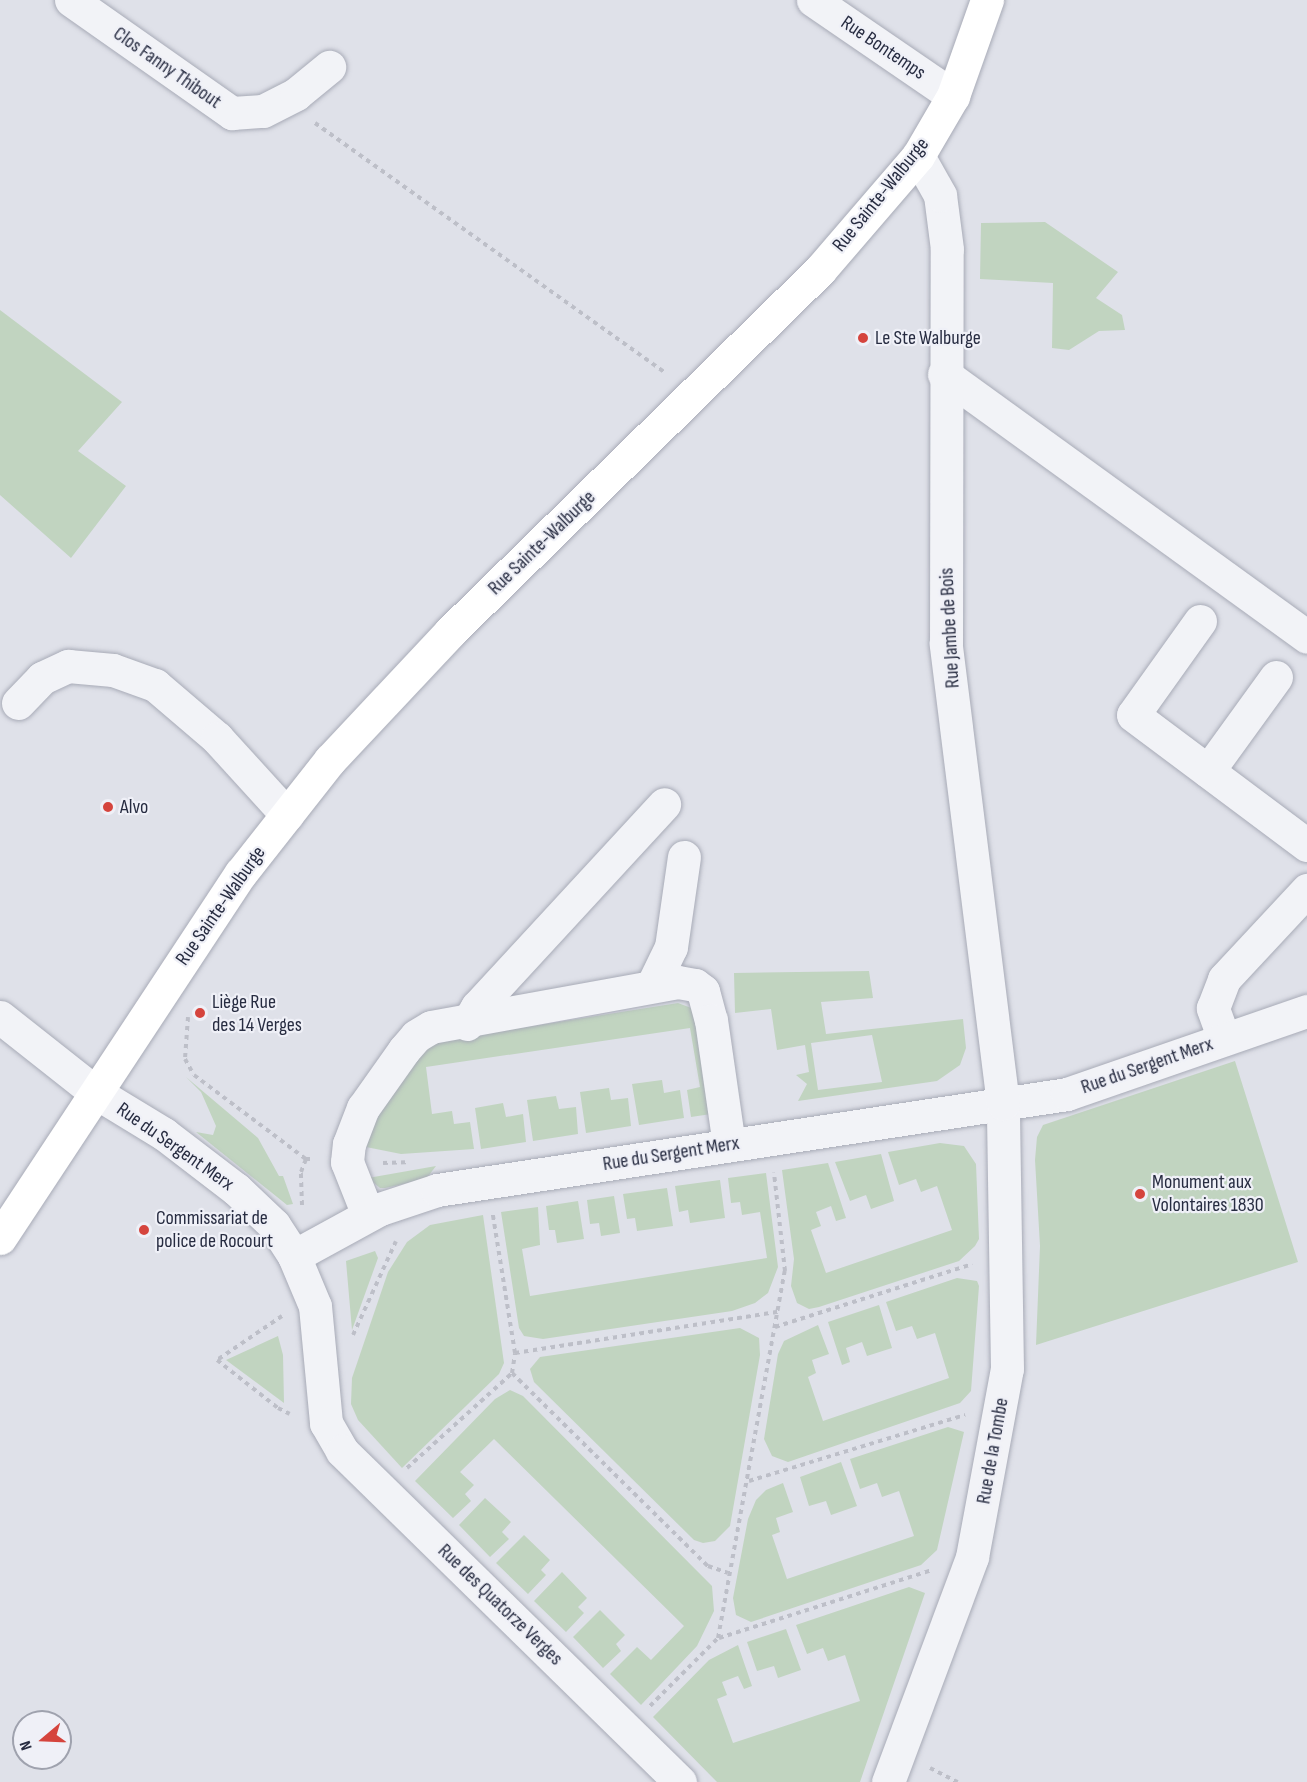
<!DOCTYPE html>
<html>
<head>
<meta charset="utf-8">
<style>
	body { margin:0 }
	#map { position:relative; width:1307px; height:1782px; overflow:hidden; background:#dfe1e9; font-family:"Sofia Sans Condensed",sans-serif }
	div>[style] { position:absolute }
	.green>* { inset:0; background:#c1d4c0 }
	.path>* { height:4px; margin-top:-2px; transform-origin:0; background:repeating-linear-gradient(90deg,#bdbfc8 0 4.5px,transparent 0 9px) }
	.roads { filter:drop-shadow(0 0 2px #a8abb7) drop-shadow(0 0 2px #a8abb7) }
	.minor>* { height:33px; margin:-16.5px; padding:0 16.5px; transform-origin:16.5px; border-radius:16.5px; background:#f2f3f7 }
	.major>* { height:33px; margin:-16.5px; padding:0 16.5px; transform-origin:16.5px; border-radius:16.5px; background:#fff }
	.dots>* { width:16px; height:16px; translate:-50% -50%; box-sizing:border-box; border:3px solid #eff0f7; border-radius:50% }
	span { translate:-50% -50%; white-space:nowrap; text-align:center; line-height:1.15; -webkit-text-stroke:4.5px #eff0f7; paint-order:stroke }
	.street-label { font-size:20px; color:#272c41 }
	.poi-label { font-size:20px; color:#272c41 }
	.left { translate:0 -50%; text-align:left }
	.north { position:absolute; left:12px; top:1710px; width:60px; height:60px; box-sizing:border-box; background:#eff0f7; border:2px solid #9fa2ae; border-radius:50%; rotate:251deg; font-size:16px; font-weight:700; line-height:24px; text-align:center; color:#272c41 }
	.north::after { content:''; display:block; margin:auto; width:21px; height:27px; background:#d5443d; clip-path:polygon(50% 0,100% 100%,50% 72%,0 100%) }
</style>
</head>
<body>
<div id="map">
	<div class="green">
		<div style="clip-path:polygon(1045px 222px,1118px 272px,1096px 298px,1122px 315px,1125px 330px,1099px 331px,1069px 350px,1052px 348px,1053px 283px,980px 279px,981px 223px)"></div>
		<div style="clip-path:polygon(0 310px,122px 402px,78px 451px,126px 486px,71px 558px,0 495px)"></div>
		<div style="clip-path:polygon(evenodd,869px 971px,873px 998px,821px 1002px,826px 1034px,963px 1019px,966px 1048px,960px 1065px,937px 1081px,798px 1101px,807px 1084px,796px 1075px,809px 1072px,805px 1045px,777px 1050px,771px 1009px,735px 1013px,734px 973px,869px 971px,872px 1035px,882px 1082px,818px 1090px,811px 1043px,872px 1035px)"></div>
		<div style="clip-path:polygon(678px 1003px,694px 1009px,711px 1114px,691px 1117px,687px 1090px,700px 1087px,690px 1028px,426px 1067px,432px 1114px,452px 1111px,454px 1124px,470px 1122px,474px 1149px,401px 1154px,361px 1146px,361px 1137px,425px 1043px)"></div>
		<div style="clip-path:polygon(1235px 1061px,1298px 1262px,1036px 1345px,1040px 1246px,1035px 1160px,1037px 1137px,1043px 1125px)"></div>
		<div style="clip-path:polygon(186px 1077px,258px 1138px,279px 1176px,283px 1176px,293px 1204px,287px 1205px,196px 1132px,213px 1135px,216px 1126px,201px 1092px)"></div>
		<div style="clip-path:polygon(662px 1080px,664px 1093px,680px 1090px,684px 1118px,639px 1125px,632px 1084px)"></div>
		<div style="clip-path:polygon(609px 1088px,611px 1100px,628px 1098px,631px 1126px,586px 1133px,580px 1092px)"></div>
		<div style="clip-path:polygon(556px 1096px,559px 1109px,576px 1107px,578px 1134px,533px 1141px,527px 1100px)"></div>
		<div style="clip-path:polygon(503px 1103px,506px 1117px,523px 1114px,526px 1142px,481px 1149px,475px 1108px)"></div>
		<div style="clip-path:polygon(940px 1143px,964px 1146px,976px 1164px,979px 1239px,975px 1246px,959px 1261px,819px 1307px,809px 1309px,797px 1303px,791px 1286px,794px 1259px,782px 1170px,828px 1163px,846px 1218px,836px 1221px,831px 1206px,816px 1212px,821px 1226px,811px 1230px,826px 1273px,952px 1230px,937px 1186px,921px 1192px,916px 1179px,899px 1185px,888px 1152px)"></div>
		<div style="clip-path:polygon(881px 1154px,894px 1201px,871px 1209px,866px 1195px,850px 1201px,835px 1162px)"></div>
		<div style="clip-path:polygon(436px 1166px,426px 1179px,385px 1188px,380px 1188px,368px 1178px)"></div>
		<div style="clip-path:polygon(766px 1173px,778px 1267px,768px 1293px,755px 1303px,732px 1311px,543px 1339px,524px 1336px,519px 1328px,501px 1212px,538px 1207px,540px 1245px,522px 1249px,530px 1296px,767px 1258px,760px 1212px,742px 1215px,740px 1202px,731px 1203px,728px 1178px)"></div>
		<div style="clip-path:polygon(720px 1180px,725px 1218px,690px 1223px,688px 1210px,679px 1212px,675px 1186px)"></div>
		<div style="clip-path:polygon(667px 1188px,673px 1226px,637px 1231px,635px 1218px,627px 1219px,623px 1194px)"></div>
		<div style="clip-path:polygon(614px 1196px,620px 1233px,601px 1236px,599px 1223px,590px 1224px,587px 1200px)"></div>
		<div style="clip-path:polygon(578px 1201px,584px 1239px,557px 1243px,555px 1230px,549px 1230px,546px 1206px)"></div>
		<div style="clip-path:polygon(483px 1215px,504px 1363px,499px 1374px,402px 1468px,358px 1420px,351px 1404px,352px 1378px,388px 1272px,407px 1242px,430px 1225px)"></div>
		<div style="clip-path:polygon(375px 1251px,378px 1258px,352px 1330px,346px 1261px)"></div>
		<div style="clip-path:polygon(957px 1278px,977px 1281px,979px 1286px,971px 1391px,960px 1403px,788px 1462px,772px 1456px,764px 1439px,778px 1354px,784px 1341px,818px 1325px,829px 1354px,812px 1360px,816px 1373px,808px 1377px,823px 1421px,949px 1378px,935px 1333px,917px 1339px,912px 1326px,896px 1331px,886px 1302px)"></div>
		<div style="clip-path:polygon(879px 1305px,892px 1348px,867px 1356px,862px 1342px,846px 1348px,850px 1362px,842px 1365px,828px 1322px)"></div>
		<div style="clip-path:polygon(740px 1328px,759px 1338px,760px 1355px,730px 1526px,715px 1541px,703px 1543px,694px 1540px,534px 1382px,530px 1369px,540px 1357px)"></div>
		<div style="clip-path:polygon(278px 1336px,283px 1355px,284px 1403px,226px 1360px)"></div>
		<div style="clip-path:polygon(510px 1390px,523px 1396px,712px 1586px,714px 1611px,697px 1646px,641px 1705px,610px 1674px,637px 1647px,651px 1660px,684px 1626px,494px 1439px,460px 1472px,474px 1485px,465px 1494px,471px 1501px,453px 1518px,415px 1481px,495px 1399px)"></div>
		<div style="clip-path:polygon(948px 1427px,964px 1432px,937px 1550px,921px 1565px,751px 1622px,736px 1615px,733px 1598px,748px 1519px,756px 1500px,766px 1490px,783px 1483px,793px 1512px,776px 1518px,780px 1532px,772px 1535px,787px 1579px,914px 1536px,899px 1491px,882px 1497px,877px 1483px,860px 1489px,850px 1459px)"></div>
		<div style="clip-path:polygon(841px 1462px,857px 1506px,831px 1515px,826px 1501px,809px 1506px,800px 1477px)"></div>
		<div style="clip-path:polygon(485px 1498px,511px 1522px,502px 1532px,509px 1539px,490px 1557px,459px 1525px)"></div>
		<div style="clip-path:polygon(524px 1535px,550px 1560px,541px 1570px,546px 1575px,528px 1594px,496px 1563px)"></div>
		<div style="clip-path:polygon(562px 1572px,587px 1598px,578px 1607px,584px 1613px,566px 1632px,534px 1601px)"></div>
		<div style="clip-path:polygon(909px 1587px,925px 1593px,860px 1782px,717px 1782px,653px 1717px,709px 1660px,738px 1645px,752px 1686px,744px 1689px,738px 1676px,722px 1682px,727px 1695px,717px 1699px,733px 1743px,860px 1701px,845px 1655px,828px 1661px,823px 1648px,807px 1654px,796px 1625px)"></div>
		<div style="clip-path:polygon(600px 1610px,625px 1635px,616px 1644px,621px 1651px,603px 1668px,573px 1637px)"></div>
		<div style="clip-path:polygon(786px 1629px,801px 1670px,778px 1678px,774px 1666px,757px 1671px,747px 1642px)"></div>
	</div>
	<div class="path">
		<div style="left:315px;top:123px;width:430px;rotate:35.5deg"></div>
		<div style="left:188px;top:1017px;width:42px;rotate:94.1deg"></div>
		<div style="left:185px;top:1059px;width:18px;rotate:61deg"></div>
		<div style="left:194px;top:1075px;width:140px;rotate:36.9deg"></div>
		<div style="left:383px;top:1163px;width:23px;rotate:-2deg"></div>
		<div style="left:302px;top:1205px;width:33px;rotate:-92deg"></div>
		<div style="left:301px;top:1172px;width:14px;rotate:-69deg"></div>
		<div style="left:306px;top:1159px;width:7px"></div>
		<div style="left:282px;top:1316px;width:78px;rotate:145.9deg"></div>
		<div style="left:217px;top:1360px;width:78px;rotate:38.2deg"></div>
		<div style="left:278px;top:1408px;width:13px;rotate:27deg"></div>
		<div style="left:775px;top:1327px;width:207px;rotate:-17.7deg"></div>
		<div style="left:353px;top:1335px;width:103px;rotate:-65.4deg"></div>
		<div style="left:515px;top:1353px;width:266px;rotate:-8.9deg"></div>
		<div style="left:512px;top:1373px;width:275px;rotate:44.6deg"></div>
		<div style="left:708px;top:1566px;width:21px;rotate:19deg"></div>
		<div style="left:407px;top:1468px;width:142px;rotate:-42.1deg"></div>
		<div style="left:512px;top:1373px;width:20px;rotate:-81deg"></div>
		<div style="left:515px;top:1353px;width:140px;rotate:-99.1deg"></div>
		<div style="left:749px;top:1481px;width:226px;rotate:-17deg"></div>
		<div style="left:719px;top:1638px;width:224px;rotate:-17.7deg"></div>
		<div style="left:650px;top:1706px;width:96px;rotate:-45deg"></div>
		<div style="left:718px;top:1638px;width:373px;rotate:-79.7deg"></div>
		<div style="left:785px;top:1271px;width:99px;rotate:-96.4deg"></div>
		<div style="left:930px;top:1768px;width:31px;rotate:27deg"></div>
	</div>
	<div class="roads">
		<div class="minor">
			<div style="left:71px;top:0;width:197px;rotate:35.1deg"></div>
			<div style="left:232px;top:113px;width:31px;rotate:-4deg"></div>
			<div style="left:263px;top:111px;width:37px;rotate:-27deg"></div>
			<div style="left:296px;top:94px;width:43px;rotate:-39.3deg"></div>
			<div style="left:813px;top:0;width:170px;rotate:34.4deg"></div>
			<div style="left:944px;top:374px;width:448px;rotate:35.9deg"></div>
			<div style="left:1200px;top:621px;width:115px;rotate:125.5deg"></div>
			<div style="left:1133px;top:715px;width:217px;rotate:36.8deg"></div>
			<div style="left:18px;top:703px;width:35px;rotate:-46deg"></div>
			<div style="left:42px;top:678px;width:29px;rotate:-25deg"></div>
			<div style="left:68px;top:666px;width:45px;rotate:5.1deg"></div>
			<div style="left:113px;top:670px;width:45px;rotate:19.7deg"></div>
			<div style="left:155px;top:685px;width:82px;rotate:40.5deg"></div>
			<div style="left:217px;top:738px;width:104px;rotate:47.7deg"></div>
			<div style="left:1208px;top:771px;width:116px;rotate:-54.1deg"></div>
			<div style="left:652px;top:986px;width:43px;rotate:-64deg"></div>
			<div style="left:671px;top:947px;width:91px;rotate:-81.8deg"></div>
			<div style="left:0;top:1017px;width:121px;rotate:38.3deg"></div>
			<div style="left:95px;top:1092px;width:81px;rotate:31.3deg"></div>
			<div style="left:164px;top:1134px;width:91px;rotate:37.4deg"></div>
			<div style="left:236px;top:1189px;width:52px;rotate:43.5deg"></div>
			<div style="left:274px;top:1225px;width:37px;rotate:57deg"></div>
			<div style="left:294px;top:1256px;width:54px;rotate:67.2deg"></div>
			<div style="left:315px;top:1306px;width:118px;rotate:84.6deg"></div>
			<div style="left:326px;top:1423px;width:32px;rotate:60deg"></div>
			<div style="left:342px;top:1451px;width:473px;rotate:44.4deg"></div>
			<div style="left:467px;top:1024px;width:20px;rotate:-60deg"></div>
			<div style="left:477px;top:1007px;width:276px;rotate:-47.3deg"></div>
			<div style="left:1224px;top:1039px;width:33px;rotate:-110deg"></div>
			<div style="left:1213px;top:1008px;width:31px;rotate:-69deg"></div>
			<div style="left:1224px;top:979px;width:122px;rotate:-47deg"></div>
			<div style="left:368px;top:1215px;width:57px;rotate:-111.6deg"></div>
			<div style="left:347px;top:1162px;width:18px;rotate:-84deg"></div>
			<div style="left:349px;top:1144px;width:39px;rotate:-69deg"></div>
			<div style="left:363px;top:1108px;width:71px;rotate:-54.7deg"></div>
			<div style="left:404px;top:1050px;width:18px;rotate:-49deg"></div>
			<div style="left:416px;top:1036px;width:17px;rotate:-31deg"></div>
			<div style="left:431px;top:1027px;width:251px;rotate:-10.3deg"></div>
			<div style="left:678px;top:982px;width:17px;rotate:10deg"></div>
			<div style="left:695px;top:985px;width:10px;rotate:37deg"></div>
			<div style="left:703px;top:991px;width:30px;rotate:75deg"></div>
			<div style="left:711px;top:1020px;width:126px;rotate:81.8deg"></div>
			<div style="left:294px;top:1256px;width:98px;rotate:-28.7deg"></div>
			<div style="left:380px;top:1209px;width:60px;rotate:-18.4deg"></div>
			<div style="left:437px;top:1190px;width:637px;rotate:-8.66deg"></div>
			<div style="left:1067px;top:1094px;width:254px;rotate:-19.1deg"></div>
			<div style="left:888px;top:1782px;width:240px;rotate:-69.5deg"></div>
			<div style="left:972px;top:1557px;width:191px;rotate:-79.5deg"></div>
			<div style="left:1007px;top:1369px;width:265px;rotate:-90.9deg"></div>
			<div style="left:1003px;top:1104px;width:464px;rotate:-97.1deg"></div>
			<div style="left:946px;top:644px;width:395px;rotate:-89.9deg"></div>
			<div style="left:947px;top:249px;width:54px;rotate:-97.4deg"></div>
			<div style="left:940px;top:195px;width:45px;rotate:-119.4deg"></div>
		</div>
		<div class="major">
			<div style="left:0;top:1238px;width:437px;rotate:-56.6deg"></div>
			<div style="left:241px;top:873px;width:144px;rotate:-51.8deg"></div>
			<div style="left:330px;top:760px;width:175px;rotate:-46.8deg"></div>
			<div style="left:450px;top:632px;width:518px;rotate:-44.37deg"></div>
			<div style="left:820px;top:270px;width:150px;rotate:-49.3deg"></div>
			<div style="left:918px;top:156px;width:69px;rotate:-59.7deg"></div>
			<div style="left:953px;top:96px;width:102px;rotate:-70.5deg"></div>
		</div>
	</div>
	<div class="dots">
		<div style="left:863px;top:338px;background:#d5443d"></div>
		<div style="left:108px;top:807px;background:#d5443d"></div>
		<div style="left:200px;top:1013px;background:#d5443d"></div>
		<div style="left:1140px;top:1194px;background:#d5443d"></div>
		<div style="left:144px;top:1230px;background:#d5443d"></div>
	</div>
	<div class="street-label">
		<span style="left:883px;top:48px;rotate:34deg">Rue Bontemps</span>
		<span style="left:167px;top:68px;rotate:35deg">Clos Fanny Thibout</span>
		<span style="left:881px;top:195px;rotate:-51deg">Rue Sainte-Walburge</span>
		<span style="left:542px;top:543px;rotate:-44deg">Rue Sainte-Walburge</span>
		<span style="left:950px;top:628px;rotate:-93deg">Rue Jambe de Bois</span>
		<span style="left:221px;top:906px;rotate:-55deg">Rue Sainte-Walburge</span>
		<span style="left:1147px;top:1066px;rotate:-19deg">Rue du Sergent Merx</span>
		<span style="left:175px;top:1147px;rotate:35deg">Rue du Sergent Merx</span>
		<span style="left:671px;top:1154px;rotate:-9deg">Rue du Sergent Merx</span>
		<span style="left:993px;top:1451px;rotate:-80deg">Rue de la Tombe</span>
		<span style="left:500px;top:1605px;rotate:44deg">Rue des Quatorze Verges</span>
	</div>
	<div class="poi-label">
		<span class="left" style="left:875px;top:338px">Le Ste Walburge</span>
		<span class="left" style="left:120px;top:807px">Alvo</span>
		<span class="left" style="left:212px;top:1014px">Liège Rue<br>des 14 Verges</span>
		<span class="left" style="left:1152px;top:1194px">Monument aux<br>Volontaires 1830</span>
		<span class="left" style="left:156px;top:1230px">Commissariat de<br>police de Rocourt</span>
	</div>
	<div class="north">N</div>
</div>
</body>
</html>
